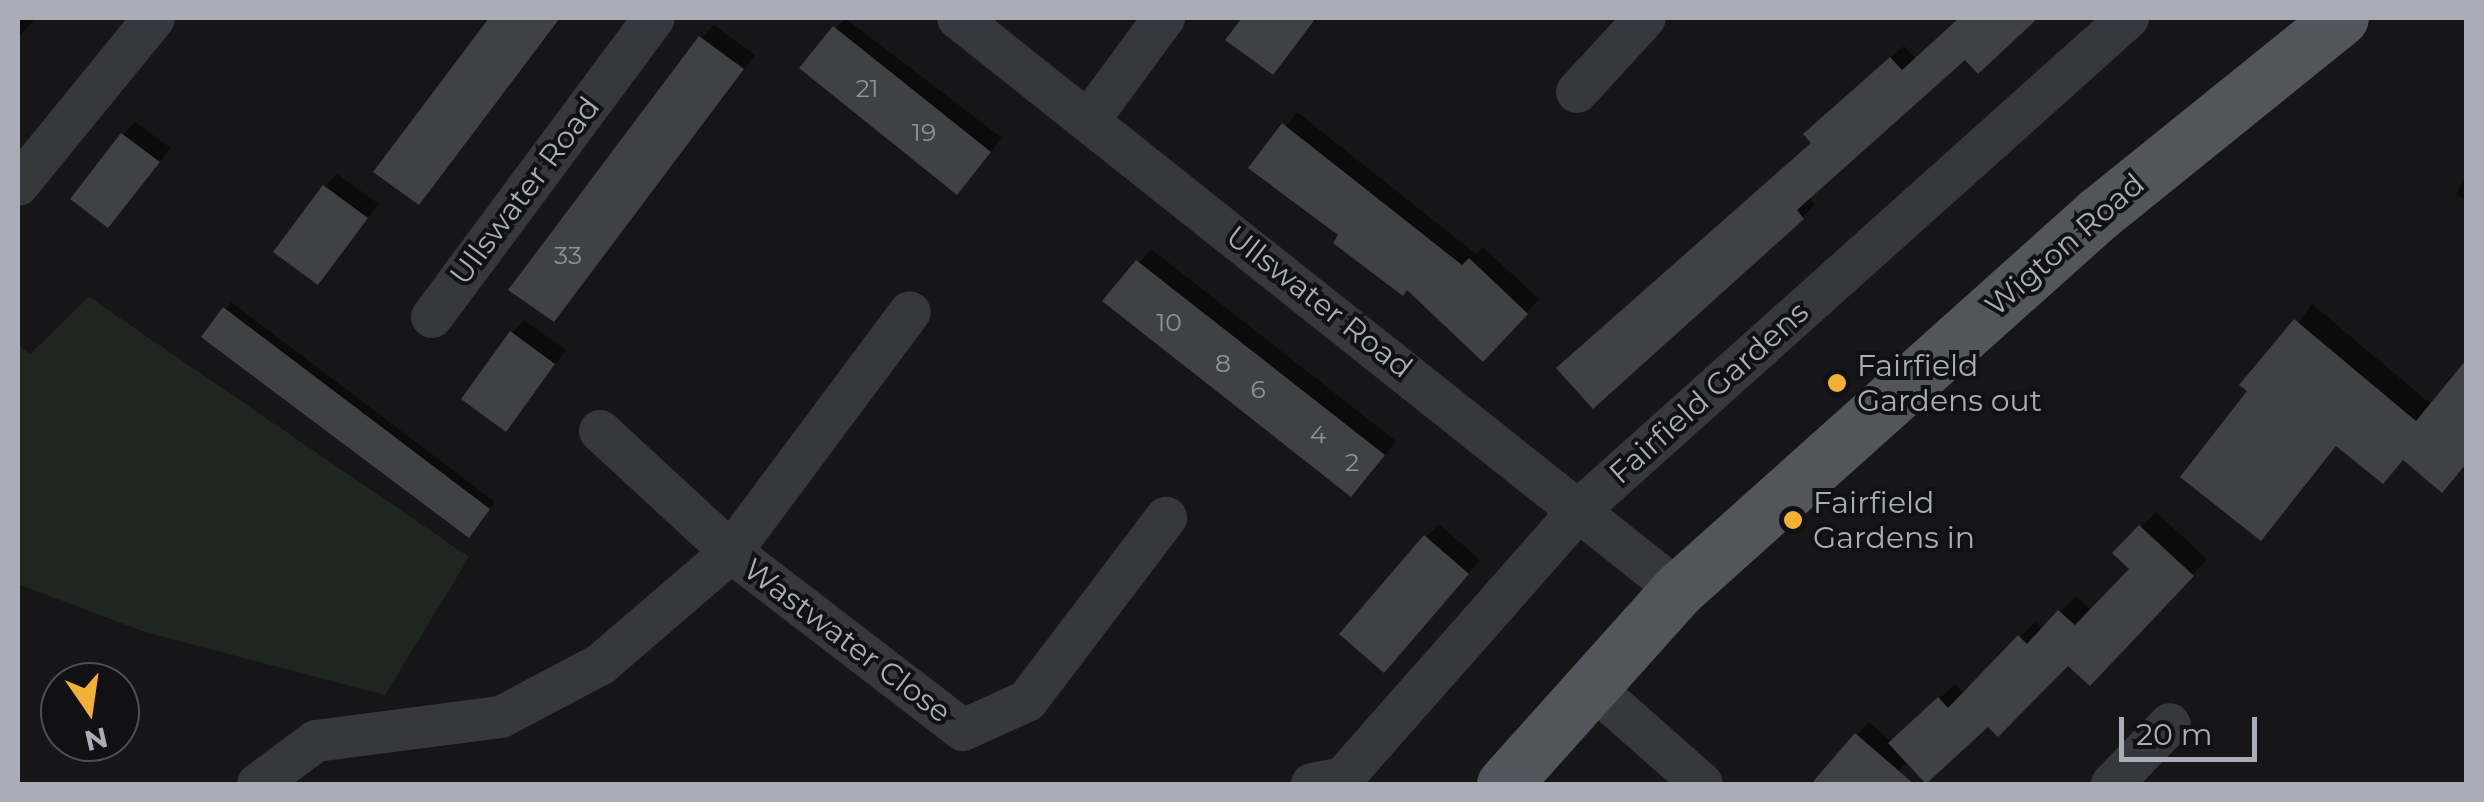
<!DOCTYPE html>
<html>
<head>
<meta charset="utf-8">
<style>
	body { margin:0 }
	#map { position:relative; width:2484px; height:802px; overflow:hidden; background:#161618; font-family:Montserrat,sans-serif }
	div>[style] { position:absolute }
	.green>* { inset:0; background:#1e261f }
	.shadow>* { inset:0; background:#0007 }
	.building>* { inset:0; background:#404145 }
	.street>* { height:42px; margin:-21px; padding:0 21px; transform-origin:21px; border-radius:21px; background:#37383d }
	.primary>* { height:55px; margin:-27.5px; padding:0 27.5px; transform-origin:27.5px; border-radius:27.5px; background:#53555c }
	.dots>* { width:28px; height:28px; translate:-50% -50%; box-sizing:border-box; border:5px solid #111113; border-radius:50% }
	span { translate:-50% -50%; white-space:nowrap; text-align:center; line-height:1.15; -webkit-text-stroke:8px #111113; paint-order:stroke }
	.number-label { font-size:25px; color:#8e929b }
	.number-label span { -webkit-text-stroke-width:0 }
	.street-label { font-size:30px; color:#a8adb8 }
	.poi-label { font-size:30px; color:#a8adb8 }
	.left { translate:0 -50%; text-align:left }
	.frame { position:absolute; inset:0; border:20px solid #a8adb8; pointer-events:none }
	.north { position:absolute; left:40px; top:662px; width:100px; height:100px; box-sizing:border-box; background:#111113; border:2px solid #4d4f55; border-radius:50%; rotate:167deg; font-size:28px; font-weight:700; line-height:40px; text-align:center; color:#a8adb8 }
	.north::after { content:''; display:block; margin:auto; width:35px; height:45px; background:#f2b134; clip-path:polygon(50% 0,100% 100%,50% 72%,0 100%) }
	.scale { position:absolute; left:2119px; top:717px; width:138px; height:45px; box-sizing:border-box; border:5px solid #a8adb8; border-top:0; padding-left:12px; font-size:30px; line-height:35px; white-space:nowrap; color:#a8adb8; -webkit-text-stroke:8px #111113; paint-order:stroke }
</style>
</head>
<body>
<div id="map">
	<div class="green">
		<div style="clip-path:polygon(89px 297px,469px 557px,385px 695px,145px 632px,18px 584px,18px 345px,30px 354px)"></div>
	</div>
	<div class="shadow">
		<div style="clip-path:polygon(18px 18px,36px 18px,20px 35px)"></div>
		<div style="clip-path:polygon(494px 18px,561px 18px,419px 202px,377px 171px)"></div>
		<div style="clip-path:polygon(845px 18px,1002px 138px,970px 179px,803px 68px)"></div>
		<div style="clip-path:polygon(1246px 18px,1317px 18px,1273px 72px,1229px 40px)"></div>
		<div style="clip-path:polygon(1962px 18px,2035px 18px,1978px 70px,1965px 57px,1808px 196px,1815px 205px,1803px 217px,1593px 406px,1814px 142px,1819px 122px,1904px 46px,1916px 59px)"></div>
		<div style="clip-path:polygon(714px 25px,755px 55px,554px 319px,701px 38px)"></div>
		<div style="clip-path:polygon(1297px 112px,1476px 254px,1483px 247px,1539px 299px,1483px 358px,1408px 287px,1252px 168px)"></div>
		<div style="clip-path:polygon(135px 122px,171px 148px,108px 225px,123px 135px)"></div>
		<div style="clip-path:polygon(337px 174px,379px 204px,318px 282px,324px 187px)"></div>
		<div style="clip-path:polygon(2466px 177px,2466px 200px,2456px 194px)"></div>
		<div style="clip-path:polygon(1151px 249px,1396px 441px,1364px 481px,1106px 301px)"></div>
		<div style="clip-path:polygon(231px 302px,495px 502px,475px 528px,204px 337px)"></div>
		<div style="clip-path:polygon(2312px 304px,2432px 405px,2466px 367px,2466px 469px,2405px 458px,2383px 481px,2338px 444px,2261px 538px,2250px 391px)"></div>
		<div style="clip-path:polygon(524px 320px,566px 350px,506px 429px,512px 333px)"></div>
		<div style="clip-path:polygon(2156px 512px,2207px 559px,2105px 667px,2068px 663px,1988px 724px,1908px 761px,1887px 784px,1814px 784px,1869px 722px,1892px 742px,1955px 684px,1964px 694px,2035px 622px,2043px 630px,2076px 596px,2092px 611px,2133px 569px,2116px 553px)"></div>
		<div style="clip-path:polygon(1439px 524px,1480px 560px,1397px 657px,1426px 537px)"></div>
	</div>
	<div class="building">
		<div style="clip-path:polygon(489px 18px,560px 18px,419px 205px,373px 172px)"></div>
		<div style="clip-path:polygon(1242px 18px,1316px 18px,1273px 75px,1225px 40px)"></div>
		<div style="clip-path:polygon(1959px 18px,2038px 18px,1978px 74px,1965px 60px,1797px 210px,1804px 219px,1593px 409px,1556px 368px,1811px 143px,1803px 134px,1890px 57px,1902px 70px)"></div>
		<div style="clip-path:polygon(833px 26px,991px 152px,957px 195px,799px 68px)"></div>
		<div style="clip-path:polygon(699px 36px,744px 69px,554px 322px,508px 290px)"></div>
		<div style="clip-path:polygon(1282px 123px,1462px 265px,1469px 258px,1528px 314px,1483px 362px,1407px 290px,1403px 296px,1333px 243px,1338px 235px,1248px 168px)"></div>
		<div style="clip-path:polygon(121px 133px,160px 162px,108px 228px,70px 199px)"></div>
		<div style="clip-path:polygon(323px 185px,368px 218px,318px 285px,273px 252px)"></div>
		<div style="clip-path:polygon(1136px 260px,1385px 455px,1351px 497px,1102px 301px)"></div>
		<div style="clip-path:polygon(223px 307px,490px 509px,469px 538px,201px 337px)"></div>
		<div style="clip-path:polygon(2294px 319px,2416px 421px,2466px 360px,2466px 464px,2442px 493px,2403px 460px,2383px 484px,2336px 446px,2261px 541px,2180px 477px,2247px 391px,2239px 385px)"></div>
		<div style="clip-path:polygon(510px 331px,555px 364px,506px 432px,461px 399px)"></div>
		<div style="clip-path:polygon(2139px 525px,2194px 576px,2090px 686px,2068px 666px,1998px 737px,1988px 727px,1926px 784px,1888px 743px,1938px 697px,1948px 708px,2018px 635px,2027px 644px,2058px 610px,2075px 625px,2129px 569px,2112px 553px)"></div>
		<div style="clip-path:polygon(1424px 535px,1469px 574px,1384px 673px,1339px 634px)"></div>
		<div style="clip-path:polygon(1855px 733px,1914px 784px,1811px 784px)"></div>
	</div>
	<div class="street">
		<div style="left:958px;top:18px;width:920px;rotate:38.47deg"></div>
		<div style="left:1577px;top:92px;width:100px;rotate:-47.4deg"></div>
		<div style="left:1089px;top:120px;width:127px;rotate:-53.7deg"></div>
		<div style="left:18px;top:185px;width:215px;rotate:-50.8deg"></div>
		<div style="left:432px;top:317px;width:372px;rotate:-53.4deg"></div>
		<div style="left:600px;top:431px;width:178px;rotate:42.7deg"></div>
		<div style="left:731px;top:552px;width:292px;rotate:37.5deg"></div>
		<div style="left:963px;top:730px;width:70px;rotate:-24.4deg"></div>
		<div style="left:1027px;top:701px;width:230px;rotate:-52.8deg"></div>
		<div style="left:1588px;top:683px;width:152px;rotate:41.5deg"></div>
		<div style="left:258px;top:784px;width:72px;rotate:-36.6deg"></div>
		<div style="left:316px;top:741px;width:187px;rotate:-7.4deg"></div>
		<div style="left:501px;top:717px;width:113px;rotate:-27.9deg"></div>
		<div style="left:601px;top:664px;width:172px;rotate:-40.7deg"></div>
		<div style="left:731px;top:552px;width:299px;rotate:-53.3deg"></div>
		<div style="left:1312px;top:784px;width:32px;rotate:-11deg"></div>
		<div style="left:1343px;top:778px;width:359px;rotate:-48.6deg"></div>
		<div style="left:1580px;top:509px;width:736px;rotate:-41.86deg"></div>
		<div style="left:2112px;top:784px;width:83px;rotate:-46deg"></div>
	</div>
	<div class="primary">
		<div style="left:1504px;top:784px;width:261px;rotate:-48.1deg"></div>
		<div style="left:1678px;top:590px;width:564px;rotate:-41.84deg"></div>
		<div style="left:2098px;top:214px;width:312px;rotate:-38.9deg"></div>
	</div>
	<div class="dots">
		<div style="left:1837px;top:383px;background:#f2b134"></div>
		<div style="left:1793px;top:520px;background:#f2b134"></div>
	</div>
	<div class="number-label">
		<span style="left:867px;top:88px">21</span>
		<span style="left:924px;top:132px">19</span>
		<span style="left:568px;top:255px">33</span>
		<span style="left:1169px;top:322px">10</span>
		<span style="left:1223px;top:363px">8</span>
		<span style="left:1258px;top:389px">6</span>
		<span style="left:1318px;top:434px">4</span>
		<span style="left:1352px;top:462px">2</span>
	</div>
	<div class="street-label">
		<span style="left:525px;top:191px;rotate:-53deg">Ullswater Road</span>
		<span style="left:2065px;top:245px;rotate:-41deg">Wigton Road</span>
		<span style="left:1319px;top:302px;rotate:38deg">Ullswater Road</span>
		<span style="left:1709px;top:393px;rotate:-42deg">Fairfield Gardens</span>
		<span style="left:847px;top:641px;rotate:37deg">Wastwater Close</span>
	</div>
	<div class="poi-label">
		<span class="left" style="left:1857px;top:383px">Fairfield<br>Gardens out</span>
		<span class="left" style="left:1813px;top:520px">Fairfield<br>Gardens in</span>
	</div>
	<div class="frame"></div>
	<div class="north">N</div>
	<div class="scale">20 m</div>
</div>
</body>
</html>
